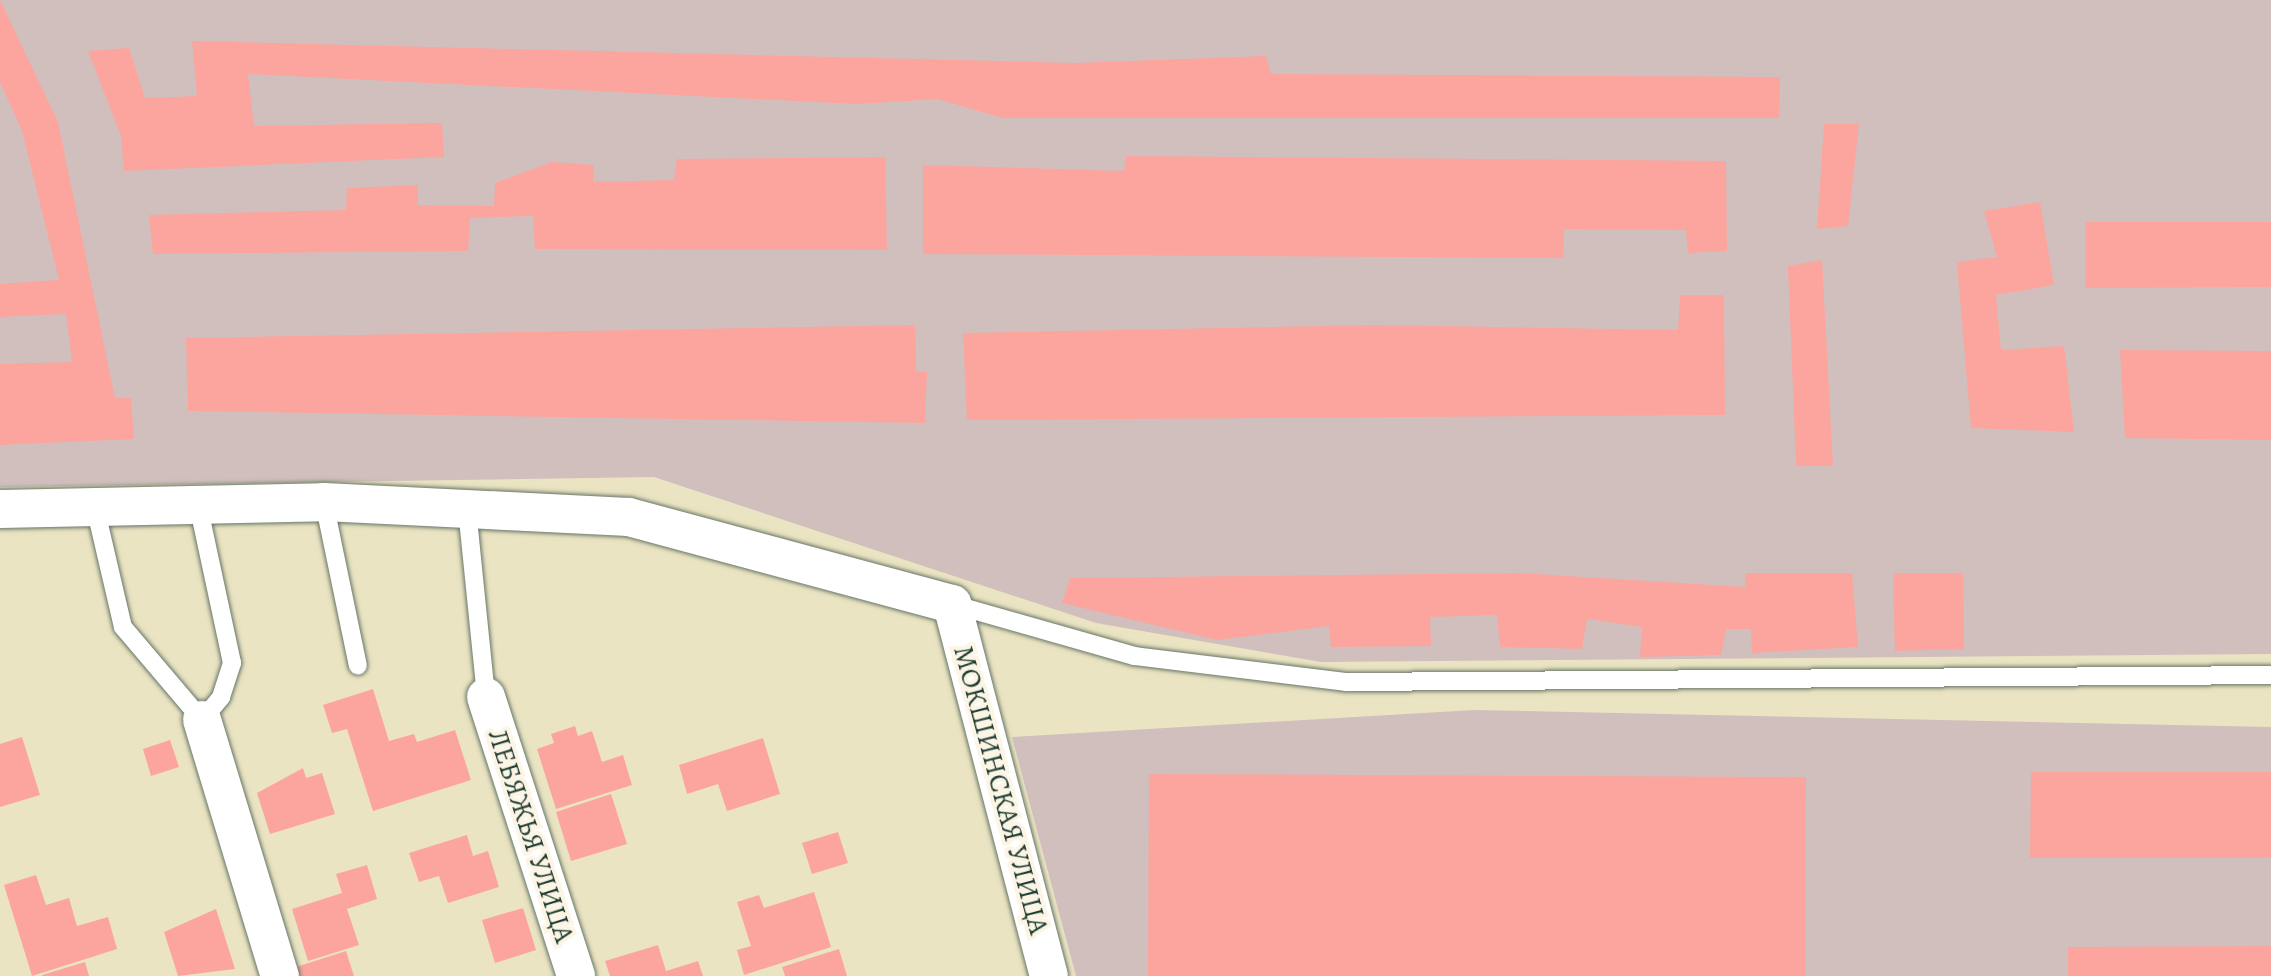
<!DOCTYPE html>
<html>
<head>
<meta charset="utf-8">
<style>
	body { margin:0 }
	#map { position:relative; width:2271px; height:976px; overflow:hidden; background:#ebe4c3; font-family:Alegreya,serif }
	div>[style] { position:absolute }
	.industrial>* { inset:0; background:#d1bfbd }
	.building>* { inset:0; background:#fca59e }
	.roads { filter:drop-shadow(0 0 2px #676) drop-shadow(0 0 2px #676) }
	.service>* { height:18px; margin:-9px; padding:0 9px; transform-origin:9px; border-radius:9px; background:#fff }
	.minor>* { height:38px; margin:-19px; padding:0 19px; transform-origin:19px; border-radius:19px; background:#fff }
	span { translate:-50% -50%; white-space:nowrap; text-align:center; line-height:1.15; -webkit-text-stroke:8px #fcf5e5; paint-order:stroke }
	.street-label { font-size:28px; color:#1f3d34 }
</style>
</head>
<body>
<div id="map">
	<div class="industrial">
		<div style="clip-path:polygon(0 0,2271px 0,2271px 654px,1321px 662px,1096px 623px,654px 477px,0 487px)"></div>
		<div style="clip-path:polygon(1474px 710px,2271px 727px,2271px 976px,1076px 976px,1012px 737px)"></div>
	</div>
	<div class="building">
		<div style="clip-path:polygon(0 0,58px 122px,115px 398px,131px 398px,134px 439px,0 445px,0 364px,72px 362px,66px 314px,0 317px,0 284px,59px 280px,22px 131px,0 82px)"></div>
		<div style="clip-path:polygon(192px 41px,1075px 63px,1266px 56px,1271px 74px,1780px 77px,1779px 118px,1002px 118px,938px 99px,857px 104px,248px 74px,254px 126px,442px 123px,444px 157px,124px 171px,121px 136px,88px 51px,129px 48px,145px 98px,197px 96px)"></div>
		<div style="clip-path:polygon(1824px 124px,1859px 124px,1848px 226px,1817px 229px)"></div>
		<div style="clip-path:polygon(1126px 156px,1726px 161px,1727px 251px,1688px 253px,1686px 230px,1564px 229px,1563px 258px,923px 254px,923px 165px,1124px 171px)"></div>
		<div style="clip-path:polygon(885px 157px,887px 250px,535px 249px,533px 216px,470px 218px,468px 251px,153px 254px,149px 215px,346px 210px,347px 188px,418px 185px,418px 205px,494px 206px,495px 183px,552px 162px,594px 165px,593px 182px,674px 180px,677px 159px)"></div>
		<div style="clip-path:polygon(2040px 202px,2054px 285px,1996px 295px,2001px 350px,2064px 346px,2074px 432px,1971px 428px,1957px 262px,1997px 257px,1984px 211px)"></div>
		<div style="clip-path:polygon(2086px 222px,2271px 222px,2271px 287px,2085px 288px)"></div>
		<div style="clip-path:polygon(1822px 260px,1833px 466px,1796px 466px,1788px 266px)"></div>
		<div style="clip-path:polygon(1680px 295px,1724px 295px,1725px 415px,967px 420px,963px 333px,1374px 325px,1678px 330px)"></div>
		<div style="clip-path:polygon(915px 325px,916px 371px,927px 372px,925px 423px,188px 411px,186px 338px)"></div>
		<div style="clip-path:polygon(2120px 350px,2271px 351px,2271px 440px,2125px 438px)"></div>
		<div style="clip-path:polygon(1520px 573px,1745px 587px,1745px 573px,1852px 573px,1858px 647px,1752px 653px,1751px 629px,1726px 629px,1721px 655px,1640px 657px,1642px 627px,1587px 619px,1582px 649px,1500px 647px,1497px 615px,1430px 617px,1431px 646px,1331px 647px,1329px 626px,1217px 640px,1062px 603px,1070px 578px)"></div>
		<div style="clip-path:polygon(1893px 573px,1963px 573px,1964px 649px,1895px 651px)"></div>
		<div style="clip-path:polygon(373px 689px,389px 741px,414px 734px,417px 742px,455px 730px,471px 780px,373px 811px,347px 729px,332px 733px,323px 705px)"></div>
		<div style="clip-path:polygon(575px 726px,578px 736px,592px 731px,602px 762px,623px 755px,632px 785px,556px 809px,537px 749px,554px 743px,551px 734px)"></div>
		<div style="clip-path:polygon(22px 737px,40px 795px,0 807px,0 744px)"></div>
		<div style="clip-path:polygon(763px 738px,780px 794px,727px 811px,718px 784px,687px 794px,679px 765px)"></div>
		<div style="clip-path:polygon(170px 740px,179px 767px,151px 776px,143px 749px)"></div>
		<div style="clip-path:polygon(303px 768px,306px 778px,322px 773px,335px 814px,270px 834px,257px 793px)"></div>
		<div style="clip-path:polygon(2031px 772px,2271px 772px,2271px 858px,2030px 858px)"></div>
		<div style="clip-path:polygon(1149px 774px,1806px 777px,1805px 976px,1148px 976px)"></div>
		<div style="clip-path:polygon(611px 794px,627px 844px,571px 861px,556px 812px)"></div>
		<div style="clip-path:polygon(838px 832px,848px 863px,812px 874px,802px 843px)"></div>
		<div style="clip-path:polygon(467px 835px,473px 856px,488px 851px,499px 887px,448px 903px,439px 876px,419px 882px,409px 853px)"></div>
		<div style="clip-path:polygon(367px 865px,377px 899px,347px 909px,359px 945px,308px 961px,292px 909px,342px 893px,336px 874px)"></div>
		<div style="clip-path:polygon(36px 875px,46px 905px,69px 898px,77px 926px,108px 917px,117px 949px,32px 976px,4px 885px)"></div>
		<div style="clip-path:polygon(814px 892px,831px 947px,744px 975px,737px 950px,751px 946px,737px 902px,759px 895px,764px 908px)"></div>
		<div style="clip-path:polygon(523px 908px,536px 950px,495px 963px,482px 920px)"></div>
		<div style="clip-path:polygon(216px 909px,235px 969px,178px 976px,164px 932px)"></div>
		<div style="clip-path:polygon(658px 945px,666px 971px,698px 961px,703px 976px,610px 976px,605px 961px)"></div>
		<div style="clip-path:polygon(2271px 946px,2271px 976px,2068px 976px,2068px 947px)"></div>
		<div style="clip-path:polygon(839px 949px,847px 976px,785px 976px,782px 967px)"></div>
		<div style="clip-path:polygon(346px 951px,354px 976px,299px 976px,296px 967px)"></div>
		<div style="clip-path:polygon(85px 962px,89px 976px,42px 976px,42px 975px)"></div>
	</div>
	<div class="roads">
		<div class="service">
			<div style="left:324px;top:502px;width:167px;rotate:78.3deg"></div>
			<div style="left:95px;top:507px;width:123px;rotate:76.9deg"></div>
			<div style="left:123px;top:627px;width:122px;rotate:49.7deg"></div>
			<div style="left:202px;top:720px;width:30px;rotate:-50deg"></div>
			<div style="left:221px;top:697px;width:36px;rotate:-72deg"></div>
			<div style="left:232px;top:663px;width:162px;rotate:-102.1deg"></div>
			<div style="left:467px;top:509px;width:189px;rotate:84.2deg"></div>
			<div style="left:952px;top:604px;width:189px;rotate:15.9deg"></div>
			<div style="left:1134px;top:656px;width:214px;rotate:7deg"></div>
			<div style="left:1346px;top:682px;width:925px;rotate:-0.43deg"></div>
		</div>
		<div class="minor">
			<div style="left:0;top:509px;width:324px;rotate:-1.2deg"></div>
			<div style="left:324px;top:502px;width:305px;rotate:2.8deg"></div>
			<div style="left:629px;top:517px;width:335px;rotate:15.1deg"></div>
			<div style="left:952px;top:604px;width:384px;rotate:75.4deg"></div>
			<div style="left:486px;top:697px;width:293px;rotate:72.1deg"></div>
			<div style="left:202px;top:720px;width:268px;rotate:73.1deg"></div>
		</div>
	</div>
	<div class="street-label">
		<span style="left:1001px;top:790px;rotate:75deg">МОКШИНСКАЯ УЛИЦА</span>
		<span style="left:531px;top:836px;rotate:72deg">ЛЕБЯЖЬЯ УЛИЦА</span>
	</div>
</div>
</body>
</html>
